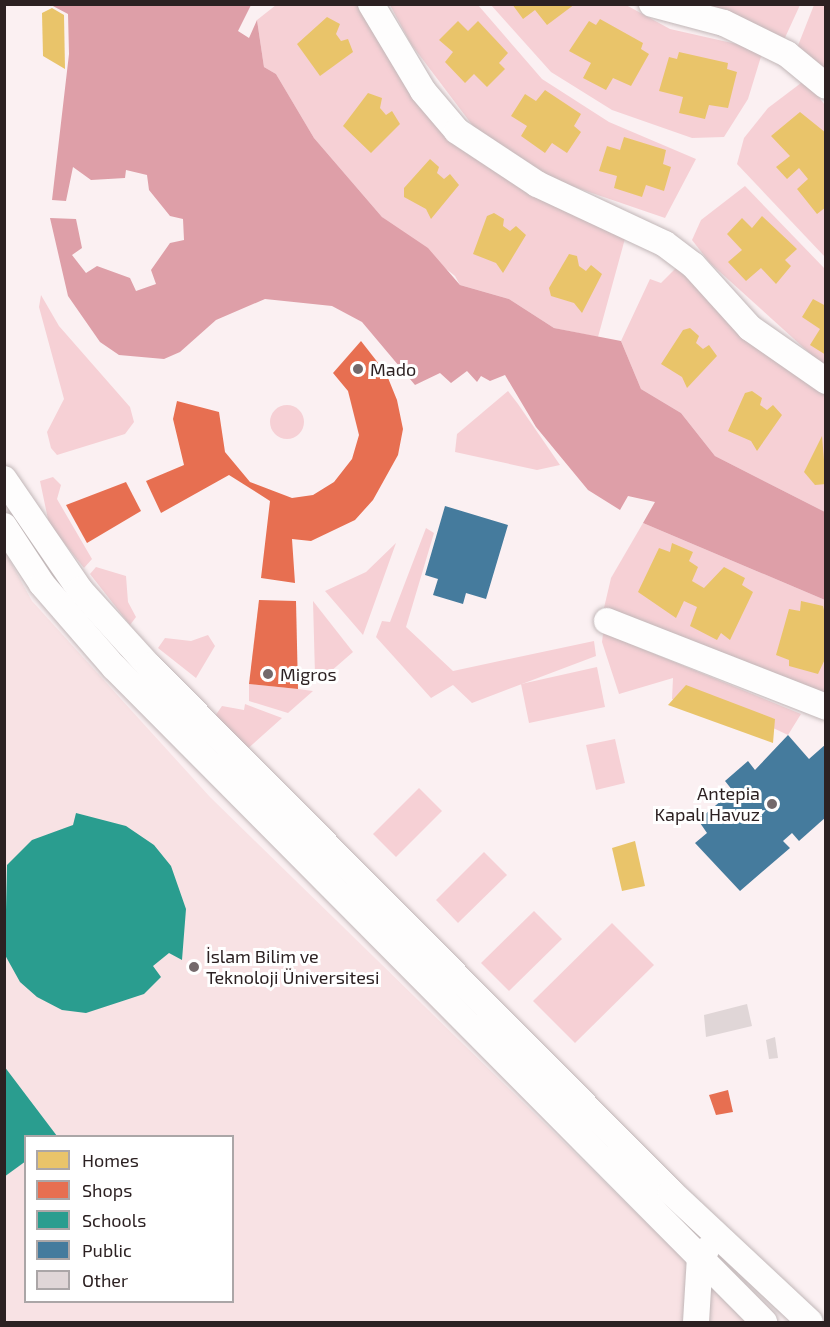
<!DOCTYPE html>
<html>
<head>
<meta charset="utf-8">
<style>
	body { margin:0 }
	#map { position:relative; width:830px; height:1327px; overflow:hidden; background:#fbf0f2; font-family:"Exo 2",sans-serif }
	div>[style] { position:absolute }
	.built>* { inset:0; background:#f8e2e4 }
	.green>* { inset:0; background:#f6d0d5 }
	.round { border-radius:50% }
	.water>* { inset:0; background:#de9fa8 }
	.homes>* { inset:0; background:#e9c46a }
	.shops>* { inset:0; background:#e76f51 }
	.schools>* { inset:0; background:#2a9d8f }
	.public>* { inset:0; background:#457b9d }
	.building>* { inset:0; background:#e0d6d7 }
	.roads { filter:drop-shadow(0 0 2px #c1b7b8) drop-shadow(0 0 2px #c1b7b8) }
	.minor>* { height:26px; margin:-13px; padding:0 13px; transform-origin:13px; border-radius:13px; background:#fefdfd }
	.dots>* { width:16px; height:16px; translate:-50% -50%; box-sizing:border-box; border:3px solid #fff; border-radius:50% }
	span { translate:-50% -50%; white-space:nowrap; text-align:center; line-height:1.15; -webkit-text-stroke:6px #fff; paint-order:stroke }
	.poi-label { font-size:18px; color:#2c2122 }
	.left { translate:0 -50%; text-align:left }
	.right { translate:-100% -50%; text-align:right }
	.frame { position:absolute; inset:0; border:6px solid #2c2122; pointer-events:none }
	.legend { position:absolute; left:24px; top:1135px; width:210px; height:168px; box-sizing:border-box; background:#fff; border:2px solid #aba6a7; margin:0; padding:8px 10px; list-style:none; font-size:18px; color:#2c2122 }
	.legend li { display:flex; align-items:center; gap:12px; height:30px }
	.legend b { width:30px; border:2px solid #aba6a7 }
</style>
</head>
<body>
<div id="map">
	<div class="built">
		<div style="clip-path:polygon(evenodd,4px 550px,32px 601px,210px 797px,748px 1322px,5px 1322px,4px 550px,26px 1136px,232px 1136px,232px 1302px,26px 1302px,26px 1136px)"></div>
	</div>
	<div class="green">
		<div style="clip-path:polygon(276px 5px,362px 5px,405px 82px,626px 235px,598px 337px,554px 328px,509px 299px,460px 285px,455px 276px,382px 217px,314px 138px,276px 74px,264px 67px,257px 20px)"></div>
		<div style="clip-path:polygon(390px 5px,478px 5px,542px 79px,609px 122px,696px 159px,665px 218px,548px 178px,476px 130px,411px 44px)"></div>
		<div style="clip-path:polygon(491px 5px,626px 5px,670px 29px,763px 50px,748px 99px,724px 137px,692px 138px,612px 110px,551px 72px)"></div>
		<div style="clip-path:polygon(685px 5px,800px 5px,783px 42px)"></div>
		<div style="clip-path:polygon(814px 5px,825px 5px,825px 76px,797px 48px)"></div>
		<div style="clip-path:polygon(805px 80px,825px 105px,825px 257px,737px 164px,744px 138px,768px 108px)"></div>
		<div style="clip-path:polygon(745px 186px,825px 269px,825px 367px,710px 263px,692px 240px,701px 220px)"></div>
		<div style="clip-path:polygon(679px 265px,825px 392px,825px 512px,715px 456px,681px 413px,641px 389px,621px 341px,650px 279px,661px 283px)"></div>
		<div style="clip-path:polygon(41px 295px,59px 326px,130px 407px,134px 422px,125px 434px,57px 455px,51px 448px,47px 432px,64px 399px,39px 307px)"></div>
		<div style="clip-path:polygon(508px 391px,518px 404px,560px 465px,537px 470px,455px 452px,457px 434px)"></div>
		<div class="round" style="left:270px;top:405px;width:34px;height:34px"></div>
		<div style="clip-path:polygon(53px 477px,61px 485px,57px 499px,92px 559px,84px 568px,49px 524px,40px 481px)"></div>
		<div style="clip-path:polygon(643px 523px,825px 600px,825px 698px,604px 608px,611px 578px)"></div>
		<div style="clip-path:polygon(426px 528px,434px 533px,406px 627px,453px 671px,594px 641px,596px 656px,472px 703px,453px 685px,431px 698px,376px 637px,382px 621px,390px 622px)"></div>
		<div style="clip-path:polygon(396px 543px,363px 635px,325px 591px,366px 572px)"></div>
		<div style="clip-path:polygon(96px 567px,126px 576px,128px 602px,136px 617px,130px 625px,90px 574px)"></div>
		<div style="clip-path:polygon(313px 601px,353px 652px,322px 679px,315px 675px)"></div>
		<div style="clip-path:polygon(604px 626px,635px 646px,801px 714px,788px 735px,771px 727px,775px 719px,672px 699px,673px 678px,619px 694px,602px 642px)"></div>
		<div style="clip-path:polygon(208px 635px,215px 646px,196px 678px,158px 648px,165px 638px,191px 641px)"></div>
		<div style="clip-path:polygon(597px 667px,605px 707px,529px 723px,521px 684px)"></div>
		<div style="clip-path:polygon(249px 684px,298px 689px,313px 691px,288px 713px,249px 701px)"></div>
		<div style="clip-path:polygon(245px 704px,282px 718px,244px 752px,213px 719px,222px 706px,244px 710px)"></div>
		<div style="clip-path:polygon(615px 739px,625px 783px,596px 790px,586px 745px)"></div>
		<div style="clip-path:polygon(419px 788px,442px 811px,396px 857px,373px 834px)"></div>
		<div style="clip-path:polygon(484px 852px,507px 875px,458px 923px,436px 900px)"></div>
		<div style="clip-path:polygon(534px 911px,562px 939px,509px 991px,481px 963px)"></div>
		<div style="clip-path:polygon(612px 923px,654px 965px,575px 1043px,533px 1001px)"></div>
	</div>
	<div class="water">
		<div style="clip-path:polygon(51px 5px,251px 5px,238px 31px,249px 38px,257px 20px,264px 67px,276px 74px,314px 138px,382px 217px,428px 248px,460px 285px,509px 299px,554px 328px,621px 341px,641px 389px,681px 413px,715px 456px,825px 512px,825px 600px,643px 523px,655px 502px,628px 496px,620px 510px,588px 490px,536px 427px,505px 375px,490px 381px,481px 376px,477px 382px,467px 371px,451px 383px,440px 373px,415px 385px,362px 322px,332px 306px,265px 299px,216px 320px,180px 352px,164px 359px,119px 355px,100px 342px,68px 296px,50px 218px,76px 219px,82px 248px,72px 255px,86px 273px,97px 266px,130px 278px,136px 291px,156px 284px,151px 270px,170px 243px,184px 240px,183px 219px,170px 216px,149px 190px,147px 175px,126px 170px,125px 178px,91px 180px,73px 167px,66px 201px,52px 200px,69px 54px,68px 14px)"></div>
	</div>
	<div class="homes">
		<div style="clip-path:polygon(512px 4px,575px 4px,547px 25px,535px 10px,523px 19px)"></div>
		<div style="clip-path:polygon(52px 8px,64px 15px,65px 69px,43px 56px,42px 13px)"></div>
		<div style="clip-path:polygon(327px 17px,340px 24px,336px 34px,341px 41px,348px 39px,353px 52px,320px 76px,297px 44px)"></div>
		<div style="clip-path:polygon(600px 19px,643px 43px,641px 49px,649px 54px,631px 86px,613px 78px,606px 90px,583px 78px,591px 63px,569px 51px,589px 21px,596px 25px)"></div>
		<div style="clip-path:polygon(458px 21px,468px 31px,478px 21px,508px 53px,499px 63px,505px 69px,487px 87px,474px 74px,465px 83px,445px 62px,453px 52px,439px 40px)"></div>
		<div style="clip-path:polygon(679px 52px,728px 63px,727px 69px,737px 72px,728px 108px,709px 105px,705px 119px,679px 113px,683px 97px,659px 91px,669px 57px,677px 59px)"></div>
		<div style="clip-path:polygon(545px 90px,581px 114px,574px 126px,581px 132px,567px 153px,552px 143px,545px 153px,521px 136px,527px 126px,511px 116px,525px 94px,536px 101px)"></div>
		<div style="clip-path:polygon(368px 93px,382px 98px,380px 108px,386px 115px,392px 111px,400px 124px,371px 153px,343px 126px)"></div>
		<div style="clip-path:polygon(800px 112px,826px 133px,826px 207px,817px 214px,797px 189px,808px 179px,799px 168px,787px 179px,776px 167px,790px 156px,771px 136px)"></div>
		<div style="clip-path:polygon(624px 137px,666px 150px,663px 164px,671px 167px,664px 191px,646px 185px,642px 197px,614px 188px,617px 176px,599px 171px,607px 146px,620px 150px)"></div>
		<div style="clip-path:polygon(430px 159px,439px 167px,437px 173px,444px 179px,450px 174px,459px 185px,431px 219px,426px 209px,404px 197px,404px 188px)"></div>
		<div style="clip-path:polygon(494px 213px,504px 219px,503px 226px,510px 231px,516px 226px,526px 235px,503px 273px,496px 263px,473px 254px,487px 216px)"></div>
		<div style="clip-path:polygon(762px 216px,797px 249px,785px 260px,791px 266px,776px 284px,761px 268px,746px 281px,728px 262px,742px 250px,727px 234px,742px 218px,752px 228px)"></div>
		<div style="clip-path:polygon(569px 254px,577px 256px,579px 266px,586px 271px,591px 265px,602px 274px,582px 313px,574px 303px,551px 296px,549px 288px)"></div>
		<div style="clip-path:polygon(813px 299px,826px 306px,826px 355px,810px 345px,820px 329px,802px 317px)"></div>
		<div style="clip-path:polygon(690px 328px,699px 336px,696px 343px,703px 349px,709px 345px,717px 356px,687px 388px,682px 377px,661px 364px,683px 330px)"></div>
		<div style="clip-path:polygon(752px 391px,762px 398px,760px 405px,767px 410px,773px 405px,782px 415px,757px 451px,751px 441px,728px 431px,745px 393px)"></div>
		<div style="clip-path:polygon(822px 436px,826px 484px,815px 485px,804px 472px)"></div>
		<div style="clip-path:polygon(672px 543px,693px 552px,689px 561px,698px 567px,692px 581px,704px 588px,724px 567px,745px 578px,742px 585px,753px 592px,730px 640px,721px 633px,717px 640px,690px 626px,697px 607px,684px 601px,676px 618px,638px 592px,659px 548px,670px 552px)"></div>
		<div style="clip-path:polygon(801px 601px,823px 606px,826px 618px,826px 657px,818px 674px,789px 666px,789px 660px,776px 655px,789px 609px,800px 611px)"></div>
		<div style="clip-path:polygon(686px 685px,775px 719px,773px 743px,668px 705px)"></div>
		<div style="clip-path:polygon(635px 841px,645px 886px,622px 891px,612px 848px)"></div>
	</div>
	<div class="shops">
		<div style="clip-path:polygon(361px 341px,386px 373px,397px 400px,403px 429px,398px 455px,373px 500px,355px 520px,311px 541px,292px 539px,295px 583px,261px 578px,270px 501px,229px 475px,161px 513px,146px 481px,184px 465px,173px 419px,177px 401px,219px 412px,225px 452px,250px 482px,292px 498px,313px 495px,334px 482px,352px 459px,359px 435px,348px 391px,333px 373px)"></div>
		<div style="clip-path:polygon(126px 482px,141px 511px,87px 543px,66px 505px)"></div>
		<div style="clip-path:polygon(259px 600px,296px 601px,298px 689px,249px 684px)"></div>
		<div style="clip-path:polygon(728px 1090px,733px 1112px,716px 1115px,709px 1095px)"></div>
	</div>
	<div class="schools">
		<div style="clip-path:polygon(76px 813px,126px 826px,154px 845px,171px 866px,186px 909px,182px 960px,169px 953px,153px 966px,161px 977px,144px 994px,86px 1013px,62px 1010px,37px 997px,20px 982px,5px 955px,7px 865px,32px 840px,73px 825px)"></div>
		<div style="clip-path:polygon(4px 1066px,57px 1136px,26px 1136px,26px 1161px,4px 1177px)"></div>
	</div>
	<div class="public">
		<div style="clip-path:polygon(445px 506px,508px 525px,486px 599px,466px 593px,463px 604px,433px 595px,438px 579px,425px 575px)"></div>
		<div style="clip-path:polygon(788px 735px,809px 759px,826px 744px,826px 817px,799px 841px,792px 833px,783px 841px,790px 848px,740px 891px,695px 843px,707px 833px,698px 820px,733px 791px,725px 781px,748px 761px,755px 770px)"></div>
	</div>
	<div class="building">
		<div style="clip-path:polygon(747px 1004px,752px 1026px,706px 1037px,704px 1015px)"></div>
		<div style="clip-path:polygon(775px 1037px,778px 1058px,769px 1059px,766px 1040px)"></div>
	</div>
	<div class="roads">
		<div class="minor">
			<div style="left:371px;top:4px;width:101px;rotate:59.1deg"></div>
			<div style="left:423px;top:91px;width:52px;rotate:49.6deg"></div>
			<div style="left:457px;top:131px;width:96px;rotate:33.5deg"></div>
			<div style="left:537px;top:184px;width:141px;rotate:25.1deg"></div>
			<div style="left:665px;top:244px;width:35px;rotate:37deg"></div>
			<div style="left:693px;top:265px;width:85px;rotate:47.9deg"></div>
			<div style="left:750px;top:328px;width:93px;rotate:34.9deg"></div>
			<div style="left:652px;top:4px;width:74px;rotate:14.8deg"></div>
			<div style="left:724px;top:23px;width:70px;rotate:26.2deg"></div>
			<div style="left:787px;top:54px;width:50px;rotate:39.4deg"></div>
			<div style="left:4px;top:479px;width:135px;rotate:55.6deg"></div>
			<div style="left:80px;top:590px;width:103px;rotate:47.8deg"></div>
			<div style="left:149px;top:666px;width:741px;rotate:45.22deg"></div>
			<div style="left:671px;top:1192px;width:190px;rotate:43.1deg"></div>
			<div style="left:4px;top:526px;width:69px;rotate:56.8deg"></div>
			<div style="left:42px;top:584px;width:110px;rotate:49.1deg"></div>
			<div style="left:114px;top:667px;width:923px;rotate:45.22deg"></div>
			<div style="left:607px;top:621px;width:235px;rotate:21.4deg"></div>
			<div style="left:696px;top:1322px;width:65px;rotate:-86.5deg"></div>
			<div style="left:700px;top:1257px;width:9px;rotate:-49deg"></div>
		</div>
	</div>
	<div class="dots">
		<div style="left:358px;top:369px;background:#74696b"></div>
		<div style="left:268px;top:674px;background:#74696b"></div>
		<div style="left:772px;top:804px;background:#74696b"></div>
		<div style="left:194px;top:967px;background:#74696b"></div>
	</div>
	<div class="poi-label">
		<span class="left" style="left:370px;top:369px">Mado</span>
		<span class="left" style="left:280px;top:674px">Migros</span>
		<span class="right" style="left:760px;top:804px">Antepia<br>Kapalı Havuz</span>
		<span class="left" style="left:206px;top:967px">İslam Bilim ve<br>Teknoloji Üniversitesi</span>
	</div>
	<div class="frame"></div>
	<ul class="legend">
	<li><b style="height:16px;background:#e9c46a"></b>Homes</li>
	<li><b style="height:16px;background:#e76f51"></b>Shops</li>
	<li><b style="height:16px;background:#2a9d8f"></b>Schools</li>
	<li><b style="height:16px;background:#457b9d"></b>Public</li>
	<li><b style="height:16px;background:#e0d6d7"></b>Other</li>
	</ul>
</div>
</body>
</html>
